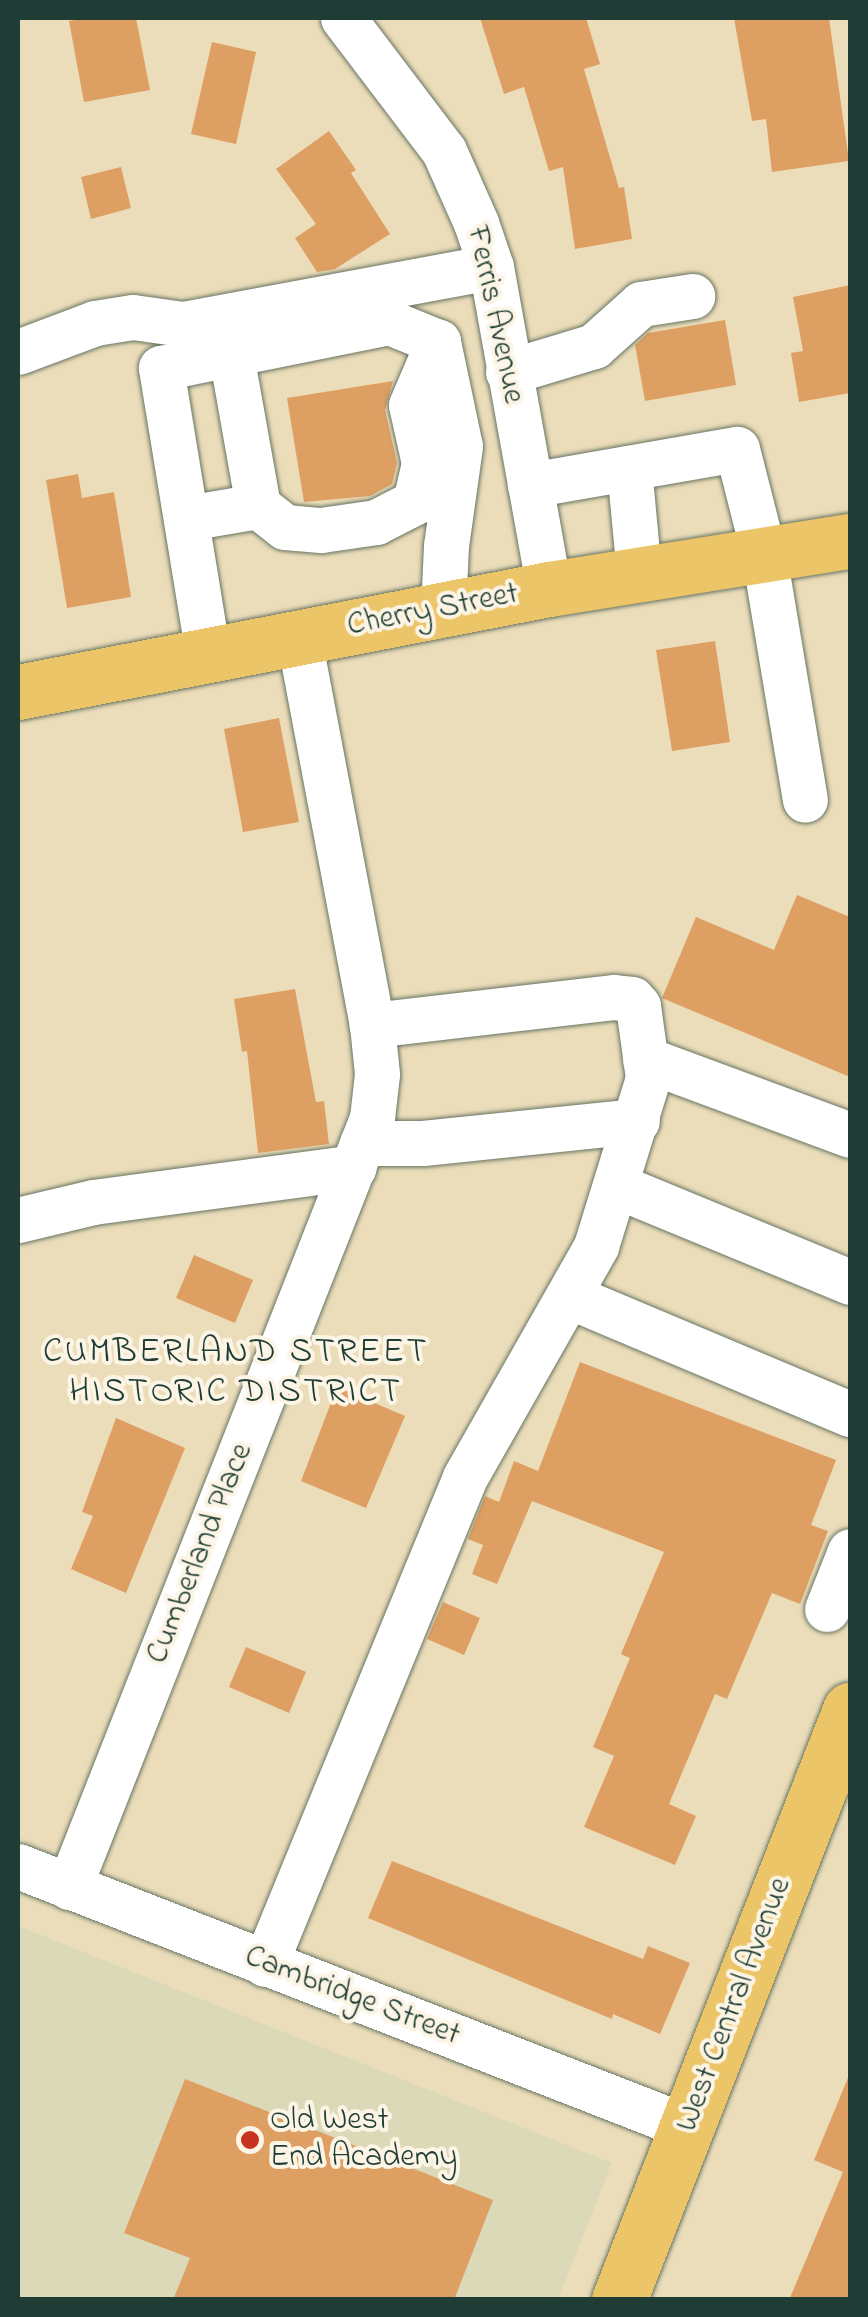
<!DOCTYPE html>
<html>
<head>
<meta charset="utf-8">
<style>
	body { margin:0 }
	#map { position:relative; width:868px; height:2317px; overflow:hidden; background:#ecddba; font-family:"Indie Flower",sans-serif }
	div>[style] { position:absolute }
	.built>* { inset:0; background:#dcd9b8 }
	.building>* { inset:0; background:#de9f62 }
	.roads { filter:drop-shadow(0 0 2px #677563) drop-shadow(0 0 2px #677563) }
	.minor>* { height:45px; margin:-22.5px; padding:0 22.5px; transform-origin:22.5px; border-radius:22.5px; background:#fff }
	.major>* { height:55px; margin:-27.5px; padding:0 27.5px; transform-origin:27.5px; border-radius:27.5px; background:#edc569 }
	.dots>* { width:28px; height:28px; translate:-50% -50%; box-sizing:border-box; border:5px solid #fcf5e5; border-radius:50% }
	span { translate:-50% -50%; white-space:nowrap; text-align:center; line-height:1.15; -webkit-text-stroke:8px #fcf5e5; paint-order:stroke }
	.street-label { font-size:32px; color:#1f3d34 }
	.poi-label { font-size:32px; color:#1f3d34 }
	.left { translate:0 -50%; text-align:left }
	.neighbourhood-label { font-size:35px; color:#1f3d34; letter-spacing:2.5px }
	.frame { position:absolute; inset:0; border:20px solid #1f3d34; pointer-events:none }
</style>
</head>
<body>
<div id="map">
	<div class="built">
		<div style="clip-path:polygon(18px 1926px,612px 2163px,558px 2299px,18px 2299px)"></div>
	</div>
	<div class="building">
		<div style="clip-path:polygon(87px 18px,136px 18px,150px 90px,84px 102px,69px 21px)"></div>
		<div style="clip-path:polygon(480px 18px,586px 18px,600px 64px,584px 69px,619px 188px,624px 187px,632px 239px,575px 249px,563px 167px,549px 171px,524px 87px,504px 94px)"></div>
		<div style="clip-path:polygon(734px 18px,829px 18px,849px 161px,772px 172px,766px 119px,752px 121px)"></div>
		<div style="clip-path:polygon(212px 42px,256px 52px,236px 144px,191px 134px)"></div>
		<div style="clip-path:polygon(329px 131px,356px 170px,351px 173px,390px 234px,335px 269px,317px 272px,295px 238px,316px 224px,276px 169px)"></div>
		<div style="clip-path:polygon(121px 167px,131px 208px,91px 219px,81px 177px)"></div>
		<div style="clip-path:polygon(850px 285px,850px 393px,799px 402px,791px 353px,803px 351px,793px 297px)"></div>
		<div style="clip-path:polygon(725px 320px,736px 385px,645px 401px,635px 345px,648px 333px)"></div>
		<div style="clip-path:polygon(393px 381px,385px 410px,397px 463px,392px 484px,370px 496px,304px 502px,287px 398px)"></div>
		<div style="clip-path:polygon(78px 474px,82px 498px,114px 492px,131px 597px,67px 608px,46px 480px)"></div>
		<div style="clip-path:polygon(715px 641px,730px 742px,672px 751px,656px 650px)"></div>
		<div style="clip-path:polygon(279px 718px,299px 822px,243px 832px,224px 729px)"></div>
		<div style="clip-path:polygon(797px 895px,850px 917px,850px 1077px,662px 998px,696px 917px,774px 950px)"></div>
		<div style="clip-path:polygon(295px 989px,316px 1102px,324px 1101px,329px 1144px,258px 1153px,247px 1051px,242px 1052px,234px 999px)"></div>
		<div style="clip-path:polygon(194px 1255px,253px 1280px,235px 1323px,176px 1298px)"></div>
		<div style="clip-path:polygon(580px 1362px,836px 1460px,811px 1525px,828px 1531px,800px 1604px,772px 1593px,727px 1699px,715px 1694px,669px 1804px,696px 1816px,675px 1865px,584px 1827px,614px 1756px,593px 1747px,630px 1658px,621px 1654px,664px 1552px,532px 1501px,497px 1584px,472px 1574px,483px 1545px,468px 1539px,485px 1496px,499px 1502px,514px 1461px,538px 1471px)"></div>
		<div style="clip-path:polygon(337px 1387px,405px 1416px,366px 1508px,301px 1481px)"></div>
		<div style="clip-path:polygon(116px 1418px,185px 1448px,126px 1593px,71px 1569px,93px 1516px,82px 1512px)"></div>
		<div style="clip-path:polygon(443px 1602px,480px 1618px,464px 1655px,427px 1639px)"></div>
		<div style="clip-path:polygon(246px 1647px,306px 1672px,289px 1713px,229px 1687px)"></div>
		<div style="clip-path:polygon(392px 1861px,643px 1959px,648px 1946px,690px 1963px,660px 2034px,613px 2014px,612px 2019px,368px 1918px)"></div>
		<div style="clip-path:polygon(850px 2073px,850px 2300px,789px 2300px,843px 2172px,814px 2160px)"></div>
		<div style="clip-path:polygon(185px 2079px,493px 2200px,454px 2300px,173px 2300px,190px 2258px,124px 2233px)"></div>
	</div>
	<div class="roads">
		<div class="minor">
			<div style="left:343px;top:18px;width:167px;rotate:52.8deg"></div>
			<div style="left:444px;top:151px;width:79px;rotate:66deg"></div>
			<div style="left:476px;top:223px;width:46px;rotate:71.2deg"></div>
			<div style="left:491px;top:267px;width:327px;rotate:79.8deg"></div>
			<div style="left:18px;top:352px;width:82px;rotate:-20.6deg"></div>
			<div style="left:95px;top:323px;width:38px;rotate:-9deg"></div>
			<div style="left:133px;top:317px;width:50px;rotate:8deg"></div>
			<div style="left:183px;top:324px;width:313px;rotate:-10.5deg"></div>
			<div style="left:508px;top:372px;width:90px;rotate:-16.8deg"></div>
			<div style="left:594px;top:346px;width:63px;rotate:-41.8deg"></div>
			<div style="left:641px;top:304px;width:52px;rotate:-8.9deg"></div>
			<div style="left:629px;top:468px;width:106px;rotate:84.6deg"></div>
			<div style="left:530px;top:485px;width:210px;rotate:-9.9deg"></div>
			<div style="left:737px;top:449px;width:109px;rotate:75.7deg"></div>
			<div style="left:764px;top:555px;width:248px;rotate:80.5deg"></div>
			<div style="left:258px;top:506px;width:34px;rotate:38deg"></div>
			<div style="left:285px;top:527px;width:36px;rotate:5deg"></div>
			<div style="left:321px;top:530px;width:56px;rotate:-8.3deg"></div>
			<div style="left:376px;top:522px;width:44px;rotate:-27.1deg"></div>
			<div style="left:415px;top:502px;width:40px;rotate:-77deg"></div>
			<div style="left:424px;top:463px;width:59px;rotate:-102.6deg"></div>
			<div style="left:411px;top:405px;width:69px;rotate:-66.8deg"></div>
			<div style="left:187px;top:518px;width:72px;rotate:-9.6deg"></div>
			<div style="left:258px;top:506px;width:154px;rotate:-100.1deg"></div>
			<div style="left:208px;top:655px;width:291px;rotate:-99.3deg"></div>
			<div style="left:161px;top:368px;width:233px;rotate:-11.4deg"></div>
			<div style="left:389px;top:322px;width:53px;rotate:22.2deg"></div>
			<div style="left:438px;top:342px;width:106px;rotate:78.1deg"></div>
			<div style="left:460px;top:446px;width:101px;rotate:98deg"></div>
			<div style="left:446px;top:546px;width:63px;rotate:92.7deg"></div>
			<div style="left:645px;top:1059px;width:219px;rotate:20.3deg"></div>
			<div style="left:362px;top:1143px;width:61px"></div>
			<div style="left:423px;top:1143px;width:215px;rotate:-5.9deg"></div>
			<div style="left:617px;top:1186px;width:252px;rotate:22.4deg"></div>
			<div style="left:18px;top:1220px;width:77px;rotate:-13.5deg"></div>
			<div style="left:93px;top:1202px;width:263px;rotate:-7.6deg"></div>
			<div style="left:569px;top:1296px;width:305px;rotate:22.8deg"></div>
			<div style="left:827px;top:1609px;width:62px;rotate:-68.4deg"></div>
			<div style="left:18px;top:1866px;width:718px;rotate:21.31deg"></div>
			<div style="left:69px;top:1887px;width:827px;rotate:-68.49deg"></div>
			<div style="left:372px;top:1118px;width:44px;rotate:-83.5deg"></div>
			<div style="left:377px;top:1074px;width:49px;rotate:-95.8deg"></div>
			<div style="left:372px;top:1025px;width:395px;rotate:-100.7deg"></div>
			<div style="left:265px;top:1964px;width:526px;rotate:-67.67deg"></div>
			<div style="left:465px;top:1477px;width:266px;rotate:-60.4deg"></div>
			<div style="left:596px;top:1246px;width:176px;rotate:-72.8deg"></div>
			<div style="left:648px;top:1078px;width:73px;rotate:-97.9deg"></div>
			<div style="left:638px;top:1006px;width:9px;rotate:-131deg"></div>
			<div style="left:632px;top:999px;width:18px;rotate:-174deg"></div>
			<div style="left:614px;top:997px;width:244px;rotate:173.4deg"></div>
		</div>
		<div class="major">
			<div style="left:18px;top:692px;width:541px;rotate:-10.98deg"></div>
			<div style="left:549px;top:589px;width:305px;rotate:-9.1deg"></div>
			<div style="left:619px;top:2300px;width:634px;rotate:-68.62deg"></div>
		</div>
	</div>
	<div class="dots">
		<div style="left:250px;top:2140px;background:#c8321e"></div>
	</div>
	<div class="street-label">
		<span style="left:494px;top:315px;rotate:78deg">Ferris Avenue</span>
		<span style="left:433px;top:611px;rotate:-11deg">Cherry Street</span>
		<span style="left:201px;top:1554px;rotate:-68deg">Cumberland Place</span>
		<span style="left:352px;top:1997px;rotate:21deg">Cambridge Street</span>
		<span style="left:735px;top:2005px;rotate:-69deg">West Central Avenue</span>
	</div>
	<div class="poi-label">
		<span class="left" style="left:270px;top:2140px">Old West<br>End Academy</span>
	</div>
	<div class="neighbourhood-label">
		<span style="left:236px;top:1373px">CUMBERLAND STREET<br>HISTORIC DISTRICT</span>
	</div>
	<div class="frame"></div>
</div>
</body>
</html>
